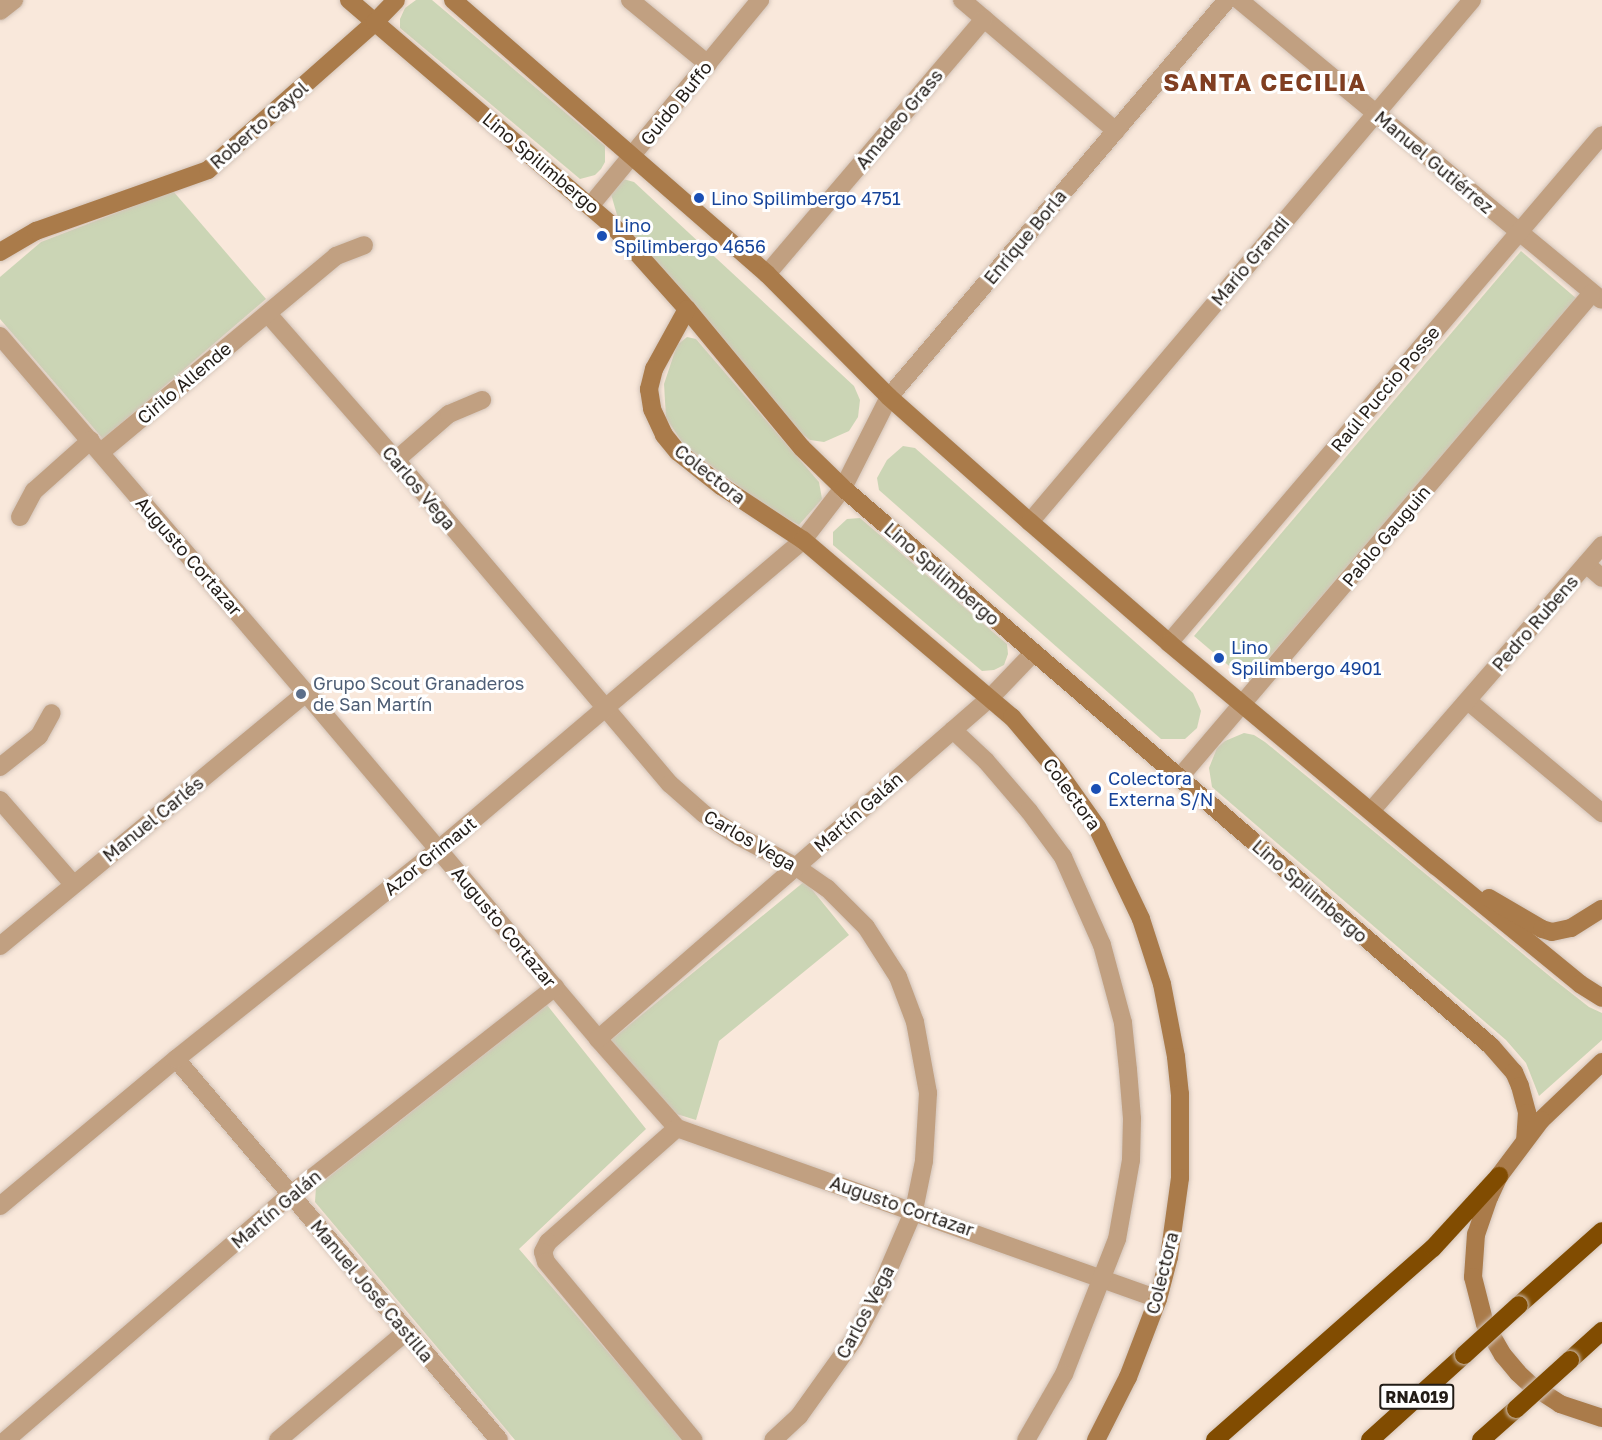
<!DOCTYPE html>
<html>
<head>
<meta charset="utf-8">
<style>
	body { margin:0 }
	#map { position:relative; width:1602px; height:1440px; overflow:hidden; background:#f9e8db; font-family:"Golos Text",sans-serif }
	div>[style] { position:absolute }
	.green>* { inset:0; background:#cbd5b5 }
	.roads { filter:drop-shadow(0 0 2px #d2c3b8) drop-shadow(0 0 2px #d2c3b8) }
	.minor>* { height:18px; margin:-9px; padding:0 9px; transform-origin:9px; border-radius:9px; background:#c1a081 }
	.secondary>* { height:18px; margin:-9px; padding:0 9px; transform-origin:9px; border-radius:9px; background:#aa7b4a }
	.motorway>* { height:18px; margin:-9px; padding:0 9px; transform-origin:9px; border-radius:9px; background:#814c01 }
	.bridges { filter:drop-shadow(0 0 2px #d2c3b8) drop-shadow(0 0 2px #d2c3b8) }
	.motorway-bridge>* { height:18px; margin:-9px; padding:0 9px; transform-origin:9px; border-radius:9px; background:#814c01 }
	.dots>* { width:16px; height:16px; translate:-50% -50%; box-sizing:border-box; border:3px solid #fff; border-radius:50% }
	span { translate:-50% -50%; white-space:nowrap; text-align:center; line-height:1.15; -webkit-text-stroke:6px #fff; paint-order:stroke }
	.shield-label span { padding:2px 4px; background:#fff; border:2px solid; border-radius:4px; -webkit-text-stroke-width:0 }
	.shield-label { font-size:16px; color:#221c17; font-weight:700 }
	.street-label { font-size:18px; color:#221c17 }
	.transit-label { font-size:18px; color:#164399 }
	.left { translate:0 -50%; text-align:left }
	.service-label { font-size:18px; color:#4e5e75 }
	.district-label { font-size:24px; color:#803e21; font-weight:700; letter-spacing:1.5px }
</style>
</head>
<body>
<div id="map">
	<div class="green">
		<div style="clip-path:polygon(416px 0,432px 0,605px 146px,605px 162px,601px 169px,595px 175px,580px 179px,400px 28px,400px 19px,405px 8px)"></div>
		<div style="clip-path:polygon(623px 179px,634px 182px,854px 386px,860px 400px,858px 417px,849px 431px,824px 442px,810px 440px,797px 430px,617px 215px,611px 194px)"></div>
		<div style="clip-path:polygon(173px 191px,266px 299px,103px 439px,0 319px,0 277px,41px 242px)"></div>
		<div style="clip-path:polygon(1521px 251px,1577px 299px,1248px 682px,1194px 636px)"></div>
		<div style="clip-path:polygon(687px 337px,696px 339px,819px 482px,822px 499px,799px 525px,767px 508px,684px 445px,666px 418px,664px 384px,677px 345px)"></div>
		<div style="clip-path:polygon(903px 446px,915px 448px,1193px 693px,1201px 711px,1197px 728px,1185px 739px,1161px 739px,879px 490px,877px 478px,887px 460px)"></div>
		<div style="clip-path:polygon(860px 518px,1007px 644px,1008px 654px,1004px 665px,994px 670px,982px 671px,833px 545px,833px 532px,847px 519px)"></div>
		<div style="clip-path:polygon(1244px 733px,1254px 735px,1265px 742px,1552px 978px,1589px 1007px,1602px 1013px,1602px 1040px,1539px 1096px,1526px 1063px,1506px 1040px,1212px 787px,1209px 768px,1217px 748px,1225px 741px)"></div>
		<div style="clip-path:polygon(805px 881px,849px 935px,719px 1041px,696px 1120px,670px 1112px,611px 1040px)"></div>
		<div style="clip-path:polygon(547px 1005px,646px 1129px,519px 1249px,684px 1440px,515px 1440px,315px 1202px,316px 1187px)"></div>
	</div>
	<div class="roads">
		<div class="minor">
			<div style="left:630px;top:0;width:101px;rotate:39.4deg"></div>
			<div style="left:962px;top:0;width:202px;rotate:40.4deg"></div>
			<div style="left:1239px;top:0;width:470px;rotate:39.6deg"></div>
			<div style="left:0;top:11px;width:18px;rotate:-38deg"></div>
			<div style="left:591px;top:205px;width:266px;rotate:-50.5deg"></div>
			<div style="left:767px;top:274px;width:335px;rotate:-49.6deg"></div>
			<div style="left:268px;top:314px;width:194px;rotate:48.8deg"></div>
			<div style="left:396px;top:460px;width:424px;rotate:49.8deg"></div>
			<div style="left:670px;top:784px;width:45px;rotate:41.4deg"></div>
			<div style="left:704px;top:814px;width:40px;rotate:32.9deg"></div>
			<div style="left:738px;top:836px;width:64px;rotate:27.8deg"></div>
			<div style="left:795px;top:866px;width:39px;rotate:35deg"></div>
			<div style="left:827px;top:888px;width:55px;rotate:45deg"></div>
			<div style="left:866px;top:927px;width:59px;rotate:57.4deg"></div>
			<div style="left:898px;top:977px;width:48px;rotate:69.3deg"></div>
			<div style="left:915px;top:1022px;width:72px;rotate:79.6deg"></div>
			<div style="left:928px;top:1093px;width:68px;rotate:93.4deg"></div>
			<div style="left:924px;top:1161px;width:50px;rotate:101.5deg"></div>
			<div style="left:914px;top:1210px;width:91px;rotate:113.2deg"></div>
			<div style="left:878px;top:1294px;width:51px;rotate:118.1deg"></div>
			<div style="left:854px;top:1339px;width:95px;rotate:125.5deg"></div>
			<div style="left:799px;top:1416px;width:35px;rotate:137deg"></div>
			<div style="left:0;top:336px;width:470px;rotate:49.4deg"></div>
			<div style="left:306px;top:693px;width:453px;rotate:49.8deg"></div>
			<div style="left:598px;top:1039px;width:119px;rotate:48.4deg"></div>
			<div style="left:677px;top:1128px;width:510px;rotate:19.57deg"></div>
			<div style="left:101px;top:452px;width:306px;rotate:-39.8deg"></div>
			<div style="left:336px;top:256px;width:30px;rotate:-21deg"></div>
			<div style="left:396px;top:460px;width:70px;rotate:-41deg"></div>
			<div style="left:449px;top:414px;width:36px;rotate:-23deg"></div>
			<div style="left:20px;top:517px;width:30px;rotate:-62deg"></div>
			<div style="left:34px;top:491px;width:76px;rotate:-41.8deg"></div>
			<div style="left:1030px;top:522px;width:684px;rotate:-49.74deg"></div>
			<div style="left:1586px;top:564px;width:21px;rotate:41deg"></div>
			<div style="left:1169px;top:643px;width:667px;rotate:-49.56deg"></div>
			<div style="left:1468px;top:701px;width:175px;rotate:39.9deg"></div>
			<div style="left:953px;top:730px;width:45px;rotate:43.2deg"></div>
			<div style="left:986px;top:761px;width:66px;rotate:49.3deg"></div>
			<div style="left:1029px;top:811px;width:57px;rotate:53.5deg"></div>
			<div style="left:1063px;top:857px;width:96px;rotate:66.1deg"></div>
			<div style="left:1102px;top:945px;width:81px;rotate:74.9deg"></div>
			<div style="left:1123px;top:1023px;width:47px;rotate:83.9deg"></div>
			<div style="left:1128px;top:1070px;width:49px;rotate:85.3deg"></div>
			<div style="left:1132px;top:1119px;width:41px;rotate:91.4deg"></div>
			<div style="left:1131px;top:1160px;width:80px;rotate:100deg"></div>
			<div style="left:1117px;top:1239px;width:145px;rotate:111.4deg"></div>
			<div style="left:1064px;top:1374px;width:76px;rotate:119.9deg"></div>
			<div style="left:0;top:767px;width:50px;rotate:-38.5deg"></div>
			<div style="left:39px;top:736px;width:26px;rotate:-61deg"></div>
			<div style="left:1179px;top:778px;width:637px;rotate:-49.58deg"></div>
			<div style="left:0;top:800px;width:111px;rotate:49deg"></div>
			<div style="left:1371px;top:811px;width:352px;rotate:-49deg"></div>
			<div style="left:0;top:946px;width:397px;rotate:-39.6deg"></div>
			<div style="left:598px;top:1039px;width:521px;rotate:-41.03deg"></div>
			<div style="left:991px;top:697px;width:62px;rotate:-46.3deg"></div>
			<div style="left:176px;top:1059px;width:499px;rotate:49.7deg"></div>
			<div style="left:677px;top:1128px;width:172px;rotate:138.5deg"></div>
			<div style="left:548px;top:1242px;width:11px;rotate:117deg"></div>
			<div style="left:543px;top:1252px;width:10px;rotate:73deg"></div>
			<div style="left:546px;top:1262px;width:231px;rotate:50.3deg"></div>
			<div style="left:0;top:1206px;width:229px;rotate:-39.9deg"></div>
			<div style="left:176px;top:1059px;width:337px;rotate:-38.6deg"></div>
			<div style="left:439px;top:849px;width:477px;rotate:-40.3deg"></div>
			<div style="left:803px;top:540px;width:66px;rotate:-52.4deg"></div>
			<div style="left:843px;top:488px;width:102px;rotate:-63.2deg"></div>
			<div style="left:889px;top:397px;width:521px;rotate:-49.59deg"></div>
			<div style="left:6px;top:1440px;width:375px;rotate:-40.8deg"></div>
			<div style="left:290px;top:1195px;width:337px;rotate:-38.1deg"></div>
			<div style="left:278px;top:1440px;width:167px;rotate:-40.2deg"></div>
		</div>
		<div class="secondary">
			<div style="left:349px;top:0;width:348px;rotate:40.6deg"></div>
			<div style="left:613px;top:226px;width:111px;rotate:48.3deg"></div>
			<div style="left:687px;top:309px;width:180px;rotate:50.4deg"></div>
			<div style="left:802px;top:448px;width:57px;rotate:44.3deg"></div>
			<div style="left:843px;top:488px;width:855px;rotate:40.73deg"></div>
			<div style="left:1491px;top:1046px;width:35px;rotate:49deg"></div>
			<div style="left:1514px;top:1072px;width:15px;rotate:67deg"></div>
			<div style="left:1520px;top:1086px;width:28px;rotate:75deg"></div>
			<div style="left:1527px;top:1113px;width:26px;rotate:94deg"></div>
			<div style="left:453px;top:0;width:417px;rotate:41.1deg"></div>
			<div style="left:767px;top:274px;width:173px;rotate:45.2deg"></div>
			<div style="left:889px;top:397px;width:188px;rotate:41.6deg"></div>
			<div style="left:1030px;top:522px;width:184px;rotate:41deg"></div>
			<div style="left:1169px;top:643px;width:348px;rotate:39.9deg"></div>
			<div style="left:1436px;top:866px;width:186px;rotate:39.3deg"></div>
			<div style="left:1580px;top:984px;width:26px;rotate:32deg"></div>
			<div style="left:0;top:252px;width:42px;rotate:-30.3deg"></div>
			<div style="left:36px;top:231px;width:182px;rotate:-19.5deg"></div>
			<div style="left:208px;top:170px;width:223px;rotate:-41.5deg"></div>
			<div style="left:375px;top:22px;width:30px;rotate:-46deg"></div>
			<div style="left:687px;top:309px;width:68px;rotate:118.8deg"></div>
			<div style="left:654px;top:369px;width:21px;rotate:104deg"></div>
			<div style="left:649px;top:389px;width:20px;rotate:81deg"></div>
			<div style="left:652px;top:409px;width:29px;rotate:65deg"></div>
			<div style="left:664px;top:435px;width:22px;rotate:51deg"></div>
			<div style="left:678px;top:452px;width:55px;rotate:38.3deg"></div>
			<div style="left:721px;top:486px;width:98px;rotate:33.4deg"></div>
			<div style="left:803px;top:540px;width:274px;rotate:40.3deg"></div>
			<div style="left:1012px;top:717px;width:68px;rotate:49.8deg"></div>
			<div style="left:1056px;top:769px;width:71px;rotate:54.7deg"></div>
			<div style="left:1097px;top:827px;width:102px;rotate:64.4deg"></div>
			<div style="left:1141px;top:919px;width:68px;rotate:72.1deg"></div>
			<div style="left:1162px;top:984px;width:74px;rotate:79.1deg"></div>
			<div style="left:1176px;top:1057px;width:37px;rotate:84deg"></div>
			<div style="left:1180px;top:1094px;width:84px;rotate:90deg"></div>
			<div style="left:1180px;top:1178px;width:80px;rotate:97.9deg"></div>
			<div style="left:1169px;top:1257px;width:43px;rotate:104.7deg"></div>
			<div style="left:1158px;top:1299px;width:84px;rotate:111deg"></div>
			<div style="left:1128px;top:1377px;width:71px;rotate:116.9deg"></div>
			<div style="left:1489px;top:898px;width:61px;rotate:30.3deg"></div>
			<div style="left:1542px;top:929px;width:10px;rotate:17deg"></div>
			<div style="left:1552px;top:932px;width:19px;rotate:-12deg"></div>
			<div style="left:1571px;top:928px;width:36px;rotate:-32deg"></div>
			<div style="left:1602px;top:1062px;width:84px;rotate:136.4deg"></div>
			<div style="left:1541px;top:1120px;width:70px;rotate:126.9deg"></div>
			<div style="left:1499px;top:1176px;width:23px;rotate:115deg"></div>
			<div style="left:1489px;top:1197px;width:39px;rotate:109deg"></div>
			<div style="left:1476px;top:1234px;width:43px;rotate:94deg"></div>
			<div style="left:1473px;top:1277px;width:49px;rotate:75.7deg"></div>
			<div style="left:1485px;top:1324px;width:36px;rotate:60deg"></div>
			<div style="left:1503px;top:1355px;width:23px;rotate:50deg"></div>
			<div style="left:1518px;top:1373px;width:18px;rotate:43deg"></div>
			<div style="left:1531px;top:1385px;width:35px;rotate:33deg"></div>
			<div style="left:1560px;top:1404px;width:44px;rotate:18.4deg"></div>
		</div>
		<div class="motorway">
			<div style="left:1519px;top:1305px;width:111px;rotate:-41.7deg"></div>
			<div style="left:1570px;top:1360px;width:43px;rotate:-42.2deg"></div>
			<div style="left:1215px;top:1440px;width:290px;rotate:-41.4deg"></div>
			<div style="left:1433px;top:1248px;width:98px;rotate:-47.5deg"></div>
			<div style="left:1370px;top:1440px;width:127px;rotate:-42.1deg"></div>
			<div style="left:1481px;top:1440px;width:47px;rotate:-41.5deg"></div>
		</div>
	</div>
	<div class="bridges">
		<div class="motorway-bridge">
			<div style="left:1464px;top:1355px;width:74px;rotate:-42.3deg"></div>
			<div style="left:1516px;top:1409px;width:73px;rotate:-42.2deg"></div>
		</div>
	</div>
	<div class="dots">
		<div style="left:699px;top:198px;background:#1a4fb4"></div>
		<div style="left:602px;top:236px;background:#1a4fb4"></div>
		<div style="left:1219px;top:658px;background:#1a4fb4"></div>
		<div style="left:301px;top:694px;background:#5c6f8a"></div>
		<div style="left:1096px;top:789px;background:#1a4fb4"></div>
	</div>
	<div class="shield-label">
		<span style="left:1417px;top:1397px">RNA019</span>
	</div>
	<div class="street-label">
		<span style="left:676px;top:103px;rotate:-51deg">Guido Buffo</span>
		<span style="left:899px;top:119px;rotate:-50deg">Amadeo Grass</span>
		<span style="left:259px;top:125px;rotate:-41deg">Roberto Cayol</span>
		<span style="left:1434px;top:162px;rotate:40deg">Manuel Gutiérrez</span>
		<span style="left:541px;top:163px;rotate:40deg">Lino Spilimbergo</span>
		<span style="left:1025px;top:237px;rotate:-50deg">Enrique Borla</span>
		<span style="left:1250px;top:261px;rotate:-50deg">Mario Grandi</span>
		<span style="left:184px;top:383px;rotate:-40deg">Cirilo Allende</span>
		<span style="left:1385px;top:389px;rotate:-50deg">Raúl Puccio Posse</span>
		<span style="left:710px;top:474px;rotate:38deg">Colectora</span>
		<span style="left:419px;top:488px;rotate:50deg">Carlos Vega</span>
		<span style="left:1386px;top:536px;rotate:-50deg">Pablo Gauguin</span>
		<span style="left:189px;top:556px;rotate:49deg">Augusto Cortazar</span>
		<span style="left:942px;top:574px;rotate:41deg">Lino Spilimbergo</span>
		<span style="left:1535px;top:623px;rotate:-49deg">Pedro Rubens</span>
		<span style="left:1072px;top:794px;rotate:54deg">Colectora</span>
		<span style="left:858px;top:812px;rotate:-41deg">Martín Galán</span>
		<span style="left:153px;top:819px;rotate:-39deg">Manuel Carlés</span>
		<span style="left:750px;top:840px;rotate:30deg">Carlos Vega</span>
		<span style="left:430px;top:856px;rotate:-39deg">Azor Grimaut</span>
		<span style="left:1310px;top:891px;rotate:41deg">Lino Spilimbergo</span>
		<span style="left:504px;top:927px;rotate:50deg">Augusto Cortazar</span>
		<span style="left:902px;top:1206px;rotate:19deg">Augusto Cortazar</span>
		<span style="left:276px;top:1209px;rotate:-40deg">Martín Galán</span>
		<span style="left:1162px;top:1273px;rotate:-76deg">Colectora</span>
		<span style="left:372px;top:1291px;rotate:50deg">Manuel José Castilla</span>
		<span style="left:865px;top:1312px;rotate:-62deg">Carlos Vega</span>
	</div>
	<div class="transit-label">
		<span class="left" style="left:711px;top:198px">Lino Spilimbergo 4751</span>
		<span class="left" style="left:614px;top:236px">Lino<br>Spilimbergo 4656</span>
		<span class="left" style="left:1231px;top:658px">Lino<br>Spilimbergo 4901</span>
		<span class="left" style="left:1108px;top:789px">Colectora<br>Externa S/N</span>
	</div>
	<div class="service-label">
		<span class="left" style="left:313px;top:694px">Grupo Scout Granaderos<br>de San Martín</span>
	</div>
	<div class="district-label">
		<span style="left:1265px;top:82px">SANTA CECILIA</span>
	</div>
</div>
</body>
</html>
